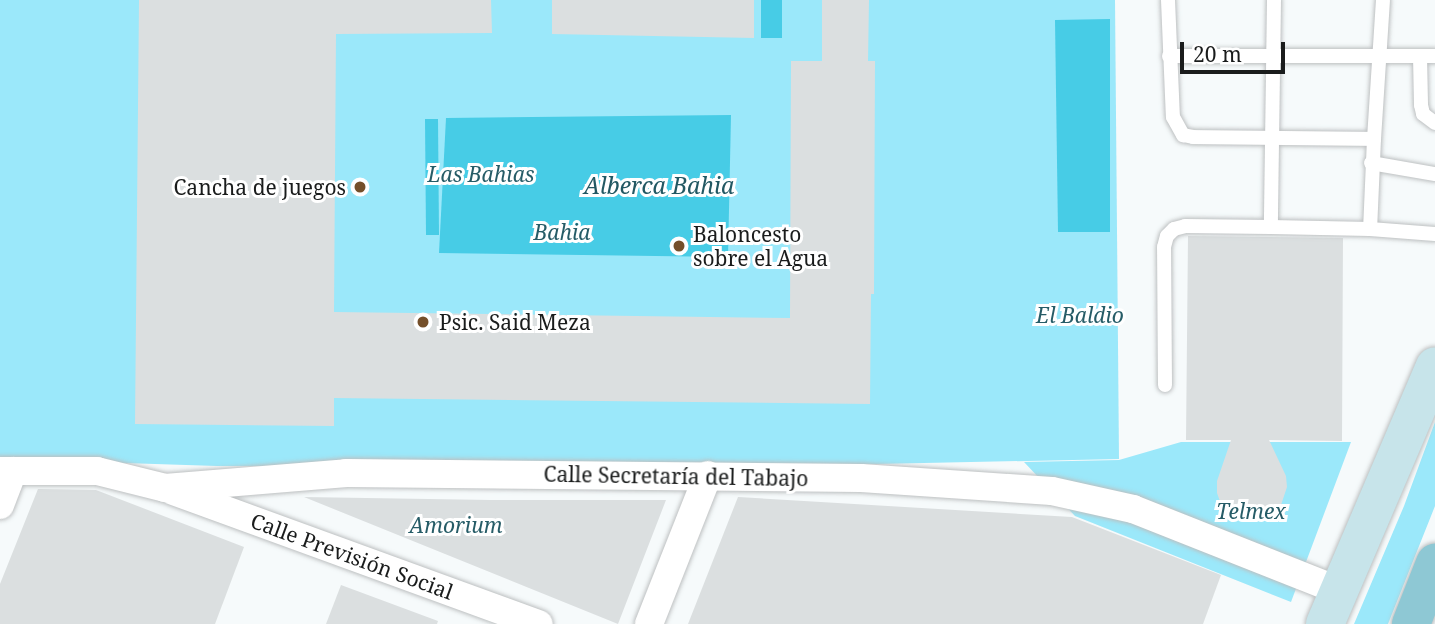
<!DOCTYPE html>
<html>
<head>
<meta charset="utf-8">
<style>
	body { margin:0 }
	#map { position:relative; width:1435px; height:624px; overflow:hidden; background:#f6fafb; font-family:"Noto Serif",serif }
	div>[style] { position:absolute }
	.green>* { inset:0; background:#9be8fa }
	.water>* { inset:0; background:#47cce6 }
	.building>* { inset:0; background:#dbdfe0 }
	.roads { filter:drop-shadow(0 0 2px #bdc0c1) drop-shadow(0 0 2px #bdc0c1) }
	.lane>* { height:14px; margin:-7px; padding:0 7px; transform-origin:7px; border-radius:7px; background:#fff }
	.street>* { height:28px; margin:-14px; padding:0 14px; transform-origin:14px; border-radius:14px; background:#fff }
	.secondary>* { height:38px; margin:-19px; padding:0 19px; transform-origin:19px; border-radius:19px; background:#c7e4ea }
	.primary>* { height:38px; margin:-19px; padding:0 19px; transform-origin:19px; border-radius:19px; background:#8ec8d4 }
	.dots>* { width:19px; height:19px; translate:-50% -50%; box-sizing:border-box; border:4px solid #fff; border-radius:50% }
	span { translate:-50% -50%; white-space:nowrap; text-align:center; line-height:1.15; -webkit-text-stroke:6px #fff; paint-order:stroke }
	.park-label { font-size:21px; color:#265c67; font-style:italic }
	.poi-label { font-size:21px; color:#1a1c1c }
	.right { translate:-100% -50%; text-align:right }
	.left { translate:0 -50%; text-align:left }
	.street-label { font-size:21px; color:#1a1c1c }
	.water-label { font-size:23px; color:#225863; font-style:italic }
	.scale { position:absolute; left:1180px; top:42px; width:105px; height:32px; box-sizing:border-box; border:4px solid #1a1c1c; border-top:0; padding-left:9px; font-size:21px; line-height:24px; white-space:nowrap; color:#1a1c1c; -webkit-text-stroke:5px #fff; paint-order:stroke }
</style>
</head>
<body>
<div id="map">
	<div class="green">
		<div style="clip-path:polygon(0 0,1115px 0,1119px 459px,877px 464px,217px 466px,0 459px)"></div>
		<div style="clip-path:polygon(1435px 422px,1435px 506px,1388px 624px,1354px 624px,1404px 506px)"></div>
		<div style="clip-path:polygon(1181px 442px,1351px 442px,1291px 602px,1075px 516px,1024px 462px,1119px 460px)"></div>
	</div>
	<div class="water">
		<div style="clip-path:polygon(761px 0,782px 0,782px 38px,761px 38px)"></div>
		<div style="clip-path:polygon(1110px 19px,1110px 232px,1058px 232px,1055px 20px)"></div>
		<div style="clip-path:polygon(731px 115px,728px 257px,439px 253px,446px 118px)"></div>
		<div style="clip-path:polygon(425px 119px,438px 119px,439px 235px,426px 235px)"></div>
	</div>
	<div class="building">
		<div style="clip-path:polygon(139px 0,491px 0,492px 33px,336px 34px,334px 312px,790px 318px,791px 61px,822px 61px,822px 0,869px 0,868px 61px,875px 61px,874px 294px,871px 294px,870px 404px,334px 398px,334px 426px,135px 424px)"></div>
		<div style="clip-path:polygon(552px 0,754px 0,754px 38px,552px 34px)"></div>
		<div style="clip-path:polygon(1188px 236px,1343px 238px,1342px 441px,1269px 440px,1286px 476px,1287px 487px,1280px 508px,1262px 521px,1239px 520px,1221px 504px,1217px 493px,1217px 481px,1231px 440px,1186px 440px)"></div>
		<div style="clip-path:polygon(38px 489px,96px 490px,244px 547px,215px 624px,0 624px,0 584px)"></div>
		<div style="clip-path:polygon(304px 497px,491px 500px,666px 500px,618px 624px)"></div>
		<div style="clip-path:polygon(738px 497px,1072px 517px,1221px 575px,1203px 624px,688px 624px)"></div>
		<div style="clip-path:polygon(341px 585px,438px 621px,437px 624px,326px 624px)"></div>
	</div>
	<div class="roads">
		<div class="lane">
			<div style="left:1168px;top:0;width:117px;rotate:87.6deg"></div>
			<div style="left:1173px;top:117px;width:21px;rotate:61deg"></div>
			<div style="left:1183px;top:135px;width:10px;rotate:11deg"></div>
			<div style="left:1193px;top:137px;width:181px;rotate:0.6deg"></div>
			<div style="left:1374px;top:139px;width:90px;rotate:92.5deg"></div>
			<div style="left:1370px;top:229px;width:65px;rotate:4.4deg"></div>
			<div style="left:1274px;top:0;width:227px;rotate:90.8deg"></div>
			<div style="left:1271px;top:227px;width:99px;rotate:1.2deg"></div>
			<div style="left:1169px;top:56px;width:251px"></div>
			<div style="left:1420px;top:56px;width:49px;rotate:88.8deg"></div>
			<div style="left:1421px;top:105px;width:9px;rotate:77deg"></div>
			<div style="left:1423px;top:114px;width:15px;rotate:37deg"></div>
			<div style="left:1420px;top:56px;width:15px"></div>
			<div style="left:1374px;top:139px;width:139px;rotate:-86.3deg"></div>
			<div style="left:1371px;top:163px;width:65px;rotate:9.8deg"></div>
			<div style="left:1165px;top:385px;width:138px;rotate:-90.4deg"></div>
			<div style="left:1164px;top:247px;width:11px;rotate:-75deg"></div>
			<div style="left:1167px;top:236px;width:10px;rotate:-45deg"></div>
			<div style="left:1174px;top:229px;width:11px;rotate:-15deg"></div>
			<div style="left:1185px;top:226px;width:86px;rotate:0.7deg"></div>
		</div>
		<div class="street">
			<div style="left:0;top:471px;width:97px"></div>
			<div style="left:97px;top:471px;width:70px;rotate:14deg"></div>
			<div style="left:165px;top:488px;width:182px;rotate:-4.7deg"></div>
			<div style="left:346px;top:473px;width:515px;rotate:0.56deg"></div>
			<div style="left:861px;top:478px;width:191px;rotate:3.9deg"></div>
			<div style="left:1052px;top:491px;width:83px;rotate:12.5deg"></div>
			<div style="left:1133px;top:509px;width:220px;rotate:21.6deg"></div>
			<div style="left:173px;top:491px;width:389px;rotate:20deg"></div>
			<div style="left:0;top:505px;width:36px;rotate:-69deg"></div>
			<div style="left:649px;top:624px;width:160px;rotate:-68.4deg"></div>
		</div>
		<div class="secondary">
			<div style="left:1325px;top:624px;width:280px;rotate:-66.9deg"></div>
		</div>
		<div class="primary">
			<div style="left:1411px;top:624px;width:66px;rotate:-68.5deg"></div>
		</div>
	</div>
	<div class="dots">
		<div style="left:360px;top:187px;background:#744f2a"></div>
		<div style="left:679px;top:246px;background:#744f2a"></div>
		<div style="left:423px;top:322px;background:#744f2a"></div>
	</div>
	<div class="park-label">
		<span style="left:481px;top:174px">Las Bahias</span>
		<span style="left:562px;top:232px">Bahia</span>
		<span style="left:1080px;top:315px">El Baldio</span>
		<span style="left:1251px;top:511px">Telmex</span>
		<span style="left:456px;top:525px">Amorium</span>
	</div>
	<div class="poi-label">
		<span class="right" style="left:346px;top:187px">Cancha de juegos</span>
		<span class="left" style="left:693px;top:246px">Baloncesto<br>sobre el Agua</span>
		<span class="left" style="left:439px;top:322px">Psic. Said Meza</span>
	</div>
	<div class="street-label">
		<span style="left:676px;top:476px;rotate:1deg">Calle Secretaría del Tabajo</span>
		<span style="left:352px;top:556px;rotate:20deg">Calle Previsión Social</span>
	</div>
	<div class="water-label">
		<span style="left:659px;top:185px">Alberca Bahia</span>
	</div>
	<div class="scale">20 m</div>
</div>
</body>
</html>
